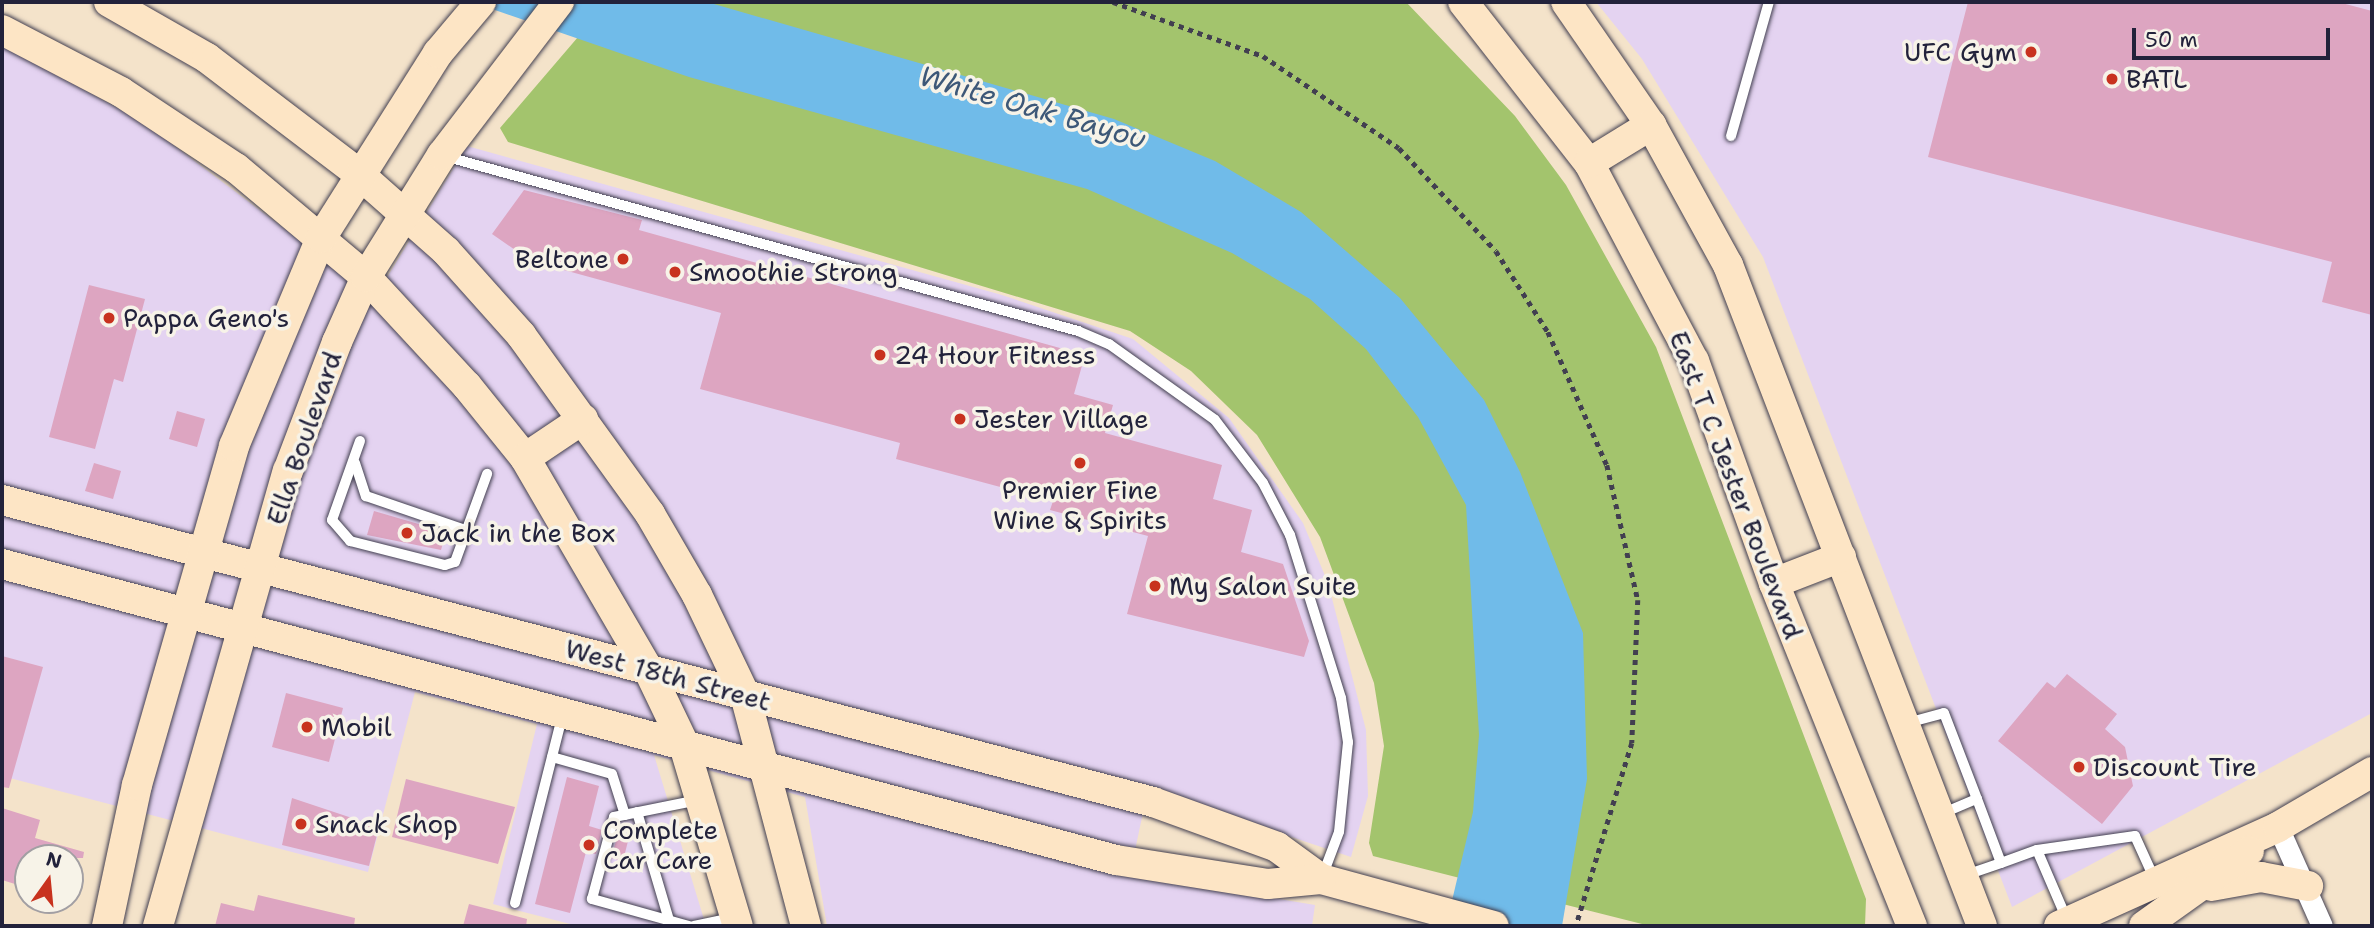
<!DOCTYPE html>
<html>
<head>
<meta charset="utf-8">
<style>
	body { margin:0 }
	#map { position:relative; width:2374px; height:928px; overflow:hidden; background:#f4e3ca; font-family:"Shantell Sans",sans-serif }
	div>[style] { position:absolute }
	.built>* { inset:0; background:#e4d3f1 }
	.green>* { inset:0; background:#a3c46d }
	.water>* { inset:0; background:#70bbe9 }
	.building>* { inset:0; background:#dda5c1 }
	.path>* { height:4.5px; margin-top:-2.25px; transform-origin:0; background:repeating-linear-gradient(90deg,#423f50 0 5px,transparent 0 10px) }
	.roads { filter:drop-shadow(0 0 2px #423f50) drop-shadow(0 0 2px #423f50) }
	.lane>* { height:10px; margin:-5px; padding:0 5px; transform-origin:5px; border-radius:5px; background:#fff }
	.street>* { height:21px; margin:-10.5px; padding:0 10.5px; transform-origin:10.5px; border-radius:10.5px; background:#fff }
	.secondary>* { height:30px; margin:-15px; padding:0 15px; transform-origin:15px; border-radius:15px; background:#fde5c5 }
	.dots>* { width:19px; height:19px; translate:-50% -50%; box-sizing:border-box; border:4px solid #f7f3e8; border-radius:50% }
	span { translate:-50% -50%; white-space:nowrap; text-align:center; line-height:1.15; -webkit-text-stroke:7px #f7f3e8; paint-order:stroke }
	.poi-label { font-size:26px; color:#22223b }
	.right { translate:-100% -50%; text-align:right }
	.left { translate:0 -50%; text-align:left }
	.street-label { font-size:26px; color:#22223b }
	.water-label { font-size:28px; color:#3d5878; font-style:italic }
	.frame { position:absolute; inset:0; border:4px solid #22223b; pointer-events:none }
	.north { position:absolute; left:14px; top:844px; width:70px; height:70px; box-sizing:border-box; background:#f7f3e8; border:2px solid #a29fa3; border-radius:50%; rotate:15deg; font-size:19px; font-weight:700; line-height:28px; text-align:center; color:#22223b }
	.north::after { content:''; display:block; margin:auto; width:24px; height:32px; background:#c8321e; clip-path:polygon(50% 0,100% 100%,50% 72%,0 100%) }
	.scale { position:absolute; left:2132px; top:28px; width:198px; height:32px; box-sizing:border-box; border:4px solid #22223b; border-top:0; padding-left:9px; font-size:21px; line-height:24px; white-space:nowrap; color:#22223b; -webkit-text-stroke:5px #f7f3e8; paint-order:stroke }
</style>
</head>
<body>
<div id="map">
	<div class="built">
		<div style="clip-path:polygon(1596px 2px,2372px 2px,2372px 713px,2012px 907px,1763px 257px,1642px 59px)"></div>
		<div style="clip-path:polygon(2px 46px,140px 120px,375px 297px,467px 146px,1002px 295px,1133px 339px,1229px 418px,1303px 523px,1328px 583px,1366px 730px,1368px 796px,1351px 857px,1148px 789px,1130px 874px,1315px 905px,1312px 926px,827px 926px,805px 797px,654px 755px,706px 926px,578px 926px,493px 904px,537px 724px,415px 692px,368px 872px,2px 776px)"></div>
	</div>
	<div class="green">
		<div style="clip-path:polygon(608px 2px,1406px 2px,1515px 116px,1566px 185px,1656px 347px,1866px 899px,1865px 926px,1650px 926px,1373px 856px,1369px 843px,1384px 746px,1374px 683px,1320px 537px,1257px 435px,1191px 371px,1130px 331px,508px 142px,500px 128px)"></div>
	</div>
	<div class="water">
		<div style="clip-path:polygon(472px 2px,707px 2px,1114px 119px,1215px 161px,1301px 212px,1400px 298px,1484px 400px,1520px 472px,1583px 633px,1587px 779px,1562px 926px,1446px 926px,1473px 812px,1479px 735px,1466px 505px,1418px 417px,1366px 349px,1310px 299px,1232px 253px,1087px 189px,689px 77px)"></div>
	</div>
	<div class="building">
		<div style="clip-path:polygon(1968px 2px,2338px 2px,2372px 11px,2372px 315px,2322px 302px,2332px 262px,1928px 157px)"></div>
		<div style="clip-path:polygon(524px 190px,642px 220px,639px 230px,1085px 355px,1074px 394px,1113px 405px,1105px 433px,1222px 465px,1213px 499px,1252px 510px,1241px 552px,1283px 564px,1309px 641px,1304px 657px,1127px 614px,1148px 536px,1050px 510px,1053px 501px,896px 459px,900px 443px,700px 389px,721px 313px,531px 261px,492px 234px)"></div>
		<div style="clip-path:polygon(89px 285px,145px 299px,123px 382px,114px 379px,95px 449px,49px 437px)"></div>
		<div style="clip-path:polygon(177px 411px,205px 419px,197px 447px,169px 439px)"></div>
		<div style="clip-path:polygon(94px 463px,121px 471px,113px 499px,85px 491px)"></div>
		<div style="clip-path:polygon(374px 511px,446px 532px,441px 550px,367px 535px)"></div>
		<div style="clip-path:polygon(2px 656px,43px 667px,9px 788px,2px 787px)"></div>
		<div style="clip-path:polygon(2067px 674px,2117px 714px,2105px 729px,2125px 747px,2133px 786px,2102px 824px,1998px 741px,2047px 682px,2055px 688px)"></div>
		<div style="clip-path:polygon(286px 693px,343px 708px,329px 762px,272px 747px)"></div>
		<div style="clip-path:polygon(567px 777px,599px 786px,589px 826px,602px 830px,596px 854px,586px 852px,570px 913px,535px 904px)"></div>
		<div style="clip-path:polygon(406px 779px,515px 807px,498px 864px,392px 837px)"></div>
		<div style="clip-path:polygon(292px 798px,379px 827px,369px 866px,282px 845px)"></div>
		<div style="clip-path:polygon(2px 808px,40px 820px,35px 838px,84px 852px,83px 858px,28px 858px,28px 888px,2px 880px)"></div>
		<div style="clip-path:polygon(618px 834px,629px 837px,623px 861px,611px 858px)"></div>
		<div style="clip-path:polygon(258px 895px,355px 918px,354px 926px,215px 926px,221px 903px,254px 911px)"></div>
		<div style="clip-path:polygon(469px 904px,527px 919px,526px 926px,463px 926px)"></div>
	</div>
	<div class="path">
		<div style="left:1113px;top:2px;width:159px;rotate:19.8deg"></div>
		<div style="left:1263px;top:56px;width:164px;rotate:34.1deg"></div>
		<div style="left:1399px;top:148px;width:141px;rotate:46.7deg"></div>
		<div style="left:1496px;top:251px;width:96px;rotate:57.3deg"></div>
		<div style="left:1548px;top:332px;width:145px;rotate:66.1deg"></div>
		<div style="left:1607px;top:465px;width:139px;rotate:77.1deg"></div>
		<div style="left:1638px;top:600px;width:143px;rotate:92.4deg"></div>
		<div style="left:1632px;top:743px;width:191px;rotate:107deg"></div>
	</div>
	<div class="roads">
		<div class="lane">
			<div style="left:1731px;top:136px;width:139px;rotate:-74.2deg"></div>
			<div style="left:444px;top:156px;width:658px;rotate:15.43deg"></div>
			<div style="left:1078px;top:331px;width:34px;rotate:23deg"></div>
			<div style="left:1109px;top:344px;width:130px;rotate:35.6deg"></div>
			<div style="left:1215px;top:420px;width:79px;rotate:52.7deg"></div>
			<div style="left:1263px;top:483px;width:59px;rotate:62.6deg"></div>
			<div style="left:1290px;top:535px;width:171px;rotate:72.6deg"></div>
			<div style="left:1341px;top:698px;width:45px;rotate:81deg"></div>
			<div style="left:1348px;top:742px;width:90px;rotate:95.7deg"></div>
			<div style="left:1339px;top:832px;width:48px;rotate:110.7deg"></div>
			<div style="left:360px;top:441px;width:84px;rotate:109.5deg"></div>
			<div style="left:332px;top:520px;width:28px;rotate:49deg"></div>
			<div style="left:350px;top:541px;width:98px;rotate:14.2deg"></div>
			<div style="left:445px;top:565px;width:10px;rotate:-17deg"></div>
			<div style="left:455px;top:562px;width:94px;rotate:-70deg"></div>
			<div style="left:355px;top:463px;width:35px;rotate:72deg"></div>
			<div style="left:366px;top:496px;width:108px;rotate:18.9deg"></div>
			<div style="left:1907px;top:723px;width:38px;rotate:-15deg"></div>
			<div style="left:1944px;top:713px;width:92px;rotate:69deg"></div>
			<div style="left:1977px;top:799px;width:68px;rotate:69.4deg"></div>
			<div style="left:2001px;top:863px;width:37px;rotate:161deg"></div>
			<div style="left:552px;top:757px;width:62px;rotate:15.8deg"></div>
			<div style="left:612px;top:774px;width:43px;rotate:72.4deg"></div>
			<div style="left:637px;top:812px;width:113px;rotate:73.5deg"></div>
			<div style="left:1941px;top:814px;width:39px;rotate:-23deg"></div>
			<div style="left:2037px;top:850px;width:78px;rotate:66.7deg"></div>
			<div style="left:2001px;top:863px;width:38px;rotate:-20deg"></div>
			<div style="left:2037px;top:850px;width:99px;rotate:-8.1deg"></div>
			<div style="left:2135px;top:836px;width:48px;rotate:65.6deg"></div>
			<div style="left:515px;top:903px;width:196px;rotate:-75.8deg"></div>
			<div style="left:689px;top:926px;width:101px;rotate:-164.4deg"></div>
			<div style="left:592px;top:899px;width:85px;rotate:-75deg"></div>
			<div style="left:614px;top:817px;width:86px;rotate:-11.4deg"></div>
			<div style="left:694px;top:926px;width:39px;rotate:-12deg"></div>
		</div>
		<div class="street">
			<div style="left:2278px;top:827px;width:108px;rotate:66deg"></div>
		</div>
		<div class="secondary">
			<div style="left:109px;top:2px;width:113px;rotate:29.7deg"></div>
			<div style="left:207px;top:58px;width:191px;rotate:37.3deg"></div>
			<div style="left:359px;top:174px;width:116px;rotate:41.5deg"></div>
			<div style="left:446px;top:251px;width:113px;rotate:48.2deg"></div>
			<div style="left:521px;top:335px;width:221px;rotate:54.2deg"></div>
			<div style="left:650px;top:514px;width:94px;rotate:59.9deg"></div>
			<div style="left:697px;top:595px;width:111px;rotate:64.4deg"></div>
			<div style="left:745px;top:695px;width:239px;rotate:75.2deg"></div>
			<div style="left:1463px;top:2px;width:204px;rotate:52deg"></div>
			<div style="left:1589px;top:163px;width:224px;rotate:62.1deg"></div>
			<div style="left:1694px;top:361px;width:236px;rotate:70.2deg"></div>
			<div style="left:1774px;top:583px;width:370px;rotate:68.1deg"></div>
			<div style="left:1566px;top:2px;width:150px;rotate:55.4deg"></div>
			<div style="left:1651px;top:125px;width:160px;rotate:61.2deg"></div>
			<div style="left:1728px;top:265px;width:708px;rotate:68.98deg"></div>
			<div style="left:2px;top:30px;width:134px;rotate:27.5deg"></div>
			<div style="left:121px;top:92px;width:138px;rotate:33.5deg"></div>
			<div style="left:236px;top:168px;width:170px;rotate:40deg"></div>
			<div style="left:366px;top:277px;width:149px;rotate:47.2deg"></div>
			<div style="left:467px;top:386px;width:92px;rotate:51.1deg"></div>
			<div style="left:525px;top:458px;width:244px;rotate:59.8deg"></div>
			<div style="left:648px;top:669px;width:81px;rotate:64.4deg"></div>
			<div style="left:683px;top:742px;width:192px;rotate:73.4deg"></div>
			<div style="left:1589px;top:163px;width:73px;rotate:-31.5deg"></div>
			<div style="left:525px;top:458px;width:70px;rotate:-33.9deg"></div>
			<div style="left:2px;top:500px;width:1190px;rotate:14.7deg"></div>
			<div style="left:1153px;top:802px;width:132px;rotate:19.9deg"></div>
			<div style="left:1277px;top:847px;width:54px;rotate:36deg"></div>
			<div style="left:1321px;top:879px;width:179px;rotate:15.2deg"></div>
			<div style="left:2px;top:564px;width:1153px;rotate:14.88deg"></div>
			<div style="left:1116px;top:860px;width:154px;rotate:9deg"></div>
			<div style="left:1268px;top:884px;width:53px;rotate:-5.4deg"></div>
			<div style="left:1774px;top:583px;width:72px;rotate:-21.2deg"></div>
			<div style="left:2211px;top:886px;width:51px;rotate:-10.2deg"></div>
			<div style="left:2261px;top:877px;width:48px;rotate:10.8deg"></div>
			<div style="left:107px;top:926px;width:144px;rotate:-78deg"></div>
			<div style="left:137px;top:785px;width:353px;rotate:-74deg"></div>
			<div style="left:234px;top:446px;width:225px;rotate:-67.3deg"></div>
			<div style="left:321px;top:238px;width:219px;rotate:-57.7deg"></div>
			<div style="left:438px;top:53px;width:67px;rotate:-49.9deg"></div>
			<div style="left:158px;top:926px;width:473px;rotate:-74.1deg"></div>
			<div style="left:288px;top:471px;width:138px;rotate:-69.2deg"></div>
			<div style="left:337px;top:342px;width:71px;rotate:-66deg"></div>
			<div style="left:366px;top:277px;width:144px;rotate:-58.1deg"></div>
			<div style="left:442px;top:155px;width:193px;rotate:-52.6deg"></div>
			<div style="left:2059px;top:926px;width:240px;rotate:-24.3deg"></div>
			<div style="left:2278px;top:827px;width:109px;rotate:-30.3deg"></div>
			<div style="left:2144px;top:926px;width:129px;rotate:-35.5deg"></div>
		</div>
	</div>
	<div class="dots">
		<div style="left:2031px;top:52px;background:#c8321e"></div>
		<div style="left:2112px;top:79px;background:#c8321e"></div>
		<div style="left:623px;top:259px;background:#c8321e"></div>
		<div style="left:675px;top:272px;background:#c8321e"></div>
		<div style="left:109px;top:318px;background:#c8321e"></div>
		<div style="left:880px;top:355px;background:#c8321e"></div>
		<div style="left:960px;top:419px;background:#c8321e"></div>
		<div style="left:1080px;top:463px;background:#c8321e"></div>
		<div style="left:407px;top:533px;background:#c8321e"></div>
		<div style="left:1155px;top:586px;background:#c8321e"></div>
		<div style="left:307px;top:727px;background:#c8321e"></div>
		<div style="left:2079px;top:767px;background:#c8321e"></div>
		<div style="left:301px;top:824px;background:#c8321e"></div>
		<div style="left:589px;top:845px;background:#c8321e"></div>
	</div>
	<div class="poi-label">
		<span class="right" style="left:2017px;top:52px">UFC Gym</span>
		<span class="left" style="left:2126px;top:79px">BATL</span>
		<span class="right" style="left:609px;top:259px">Beltone</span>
		<span class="left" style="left:689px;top:272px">Smoothie Strong</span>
		<span class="left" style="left:123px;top:318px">Pappa Geno's</span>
		<span class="left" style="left:894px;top:355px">24 Hour Fitness</span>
		<span class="left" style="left:974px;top:419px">Jester Village</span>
		<span style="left:1080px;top:505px">Premier Fine<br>Wine &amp; Spirits</span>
		<span class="left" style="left:421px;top:533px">Jack in the Box</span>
		<span class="left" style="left:1169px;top:586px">My Salon Suite</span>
		<span class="left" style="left:321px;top:727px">Mobil</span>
		<span class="left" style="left:2093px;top:767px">Discount Tire</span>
		<span class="left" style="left:315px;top:824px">Snack Shop</span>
		<span class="left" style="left:603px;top:845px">Complete<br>Car Care</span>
	</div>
	<div class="street-label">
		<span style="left:304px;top:438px;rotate:-71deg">Ella Boulevard</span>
		<span style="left:1736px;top:485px;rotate:69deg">East T C Jester Boulevard</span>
		<span style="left:668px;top:675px;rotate:15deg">West 18th Street</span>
	</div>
	<div class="water-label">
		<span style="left:1033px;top:107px;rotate:16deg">White Oak Bayou</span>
	</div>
	<div class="frame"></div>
	<div class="north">N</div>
	<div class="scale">50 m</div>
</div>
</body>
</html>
